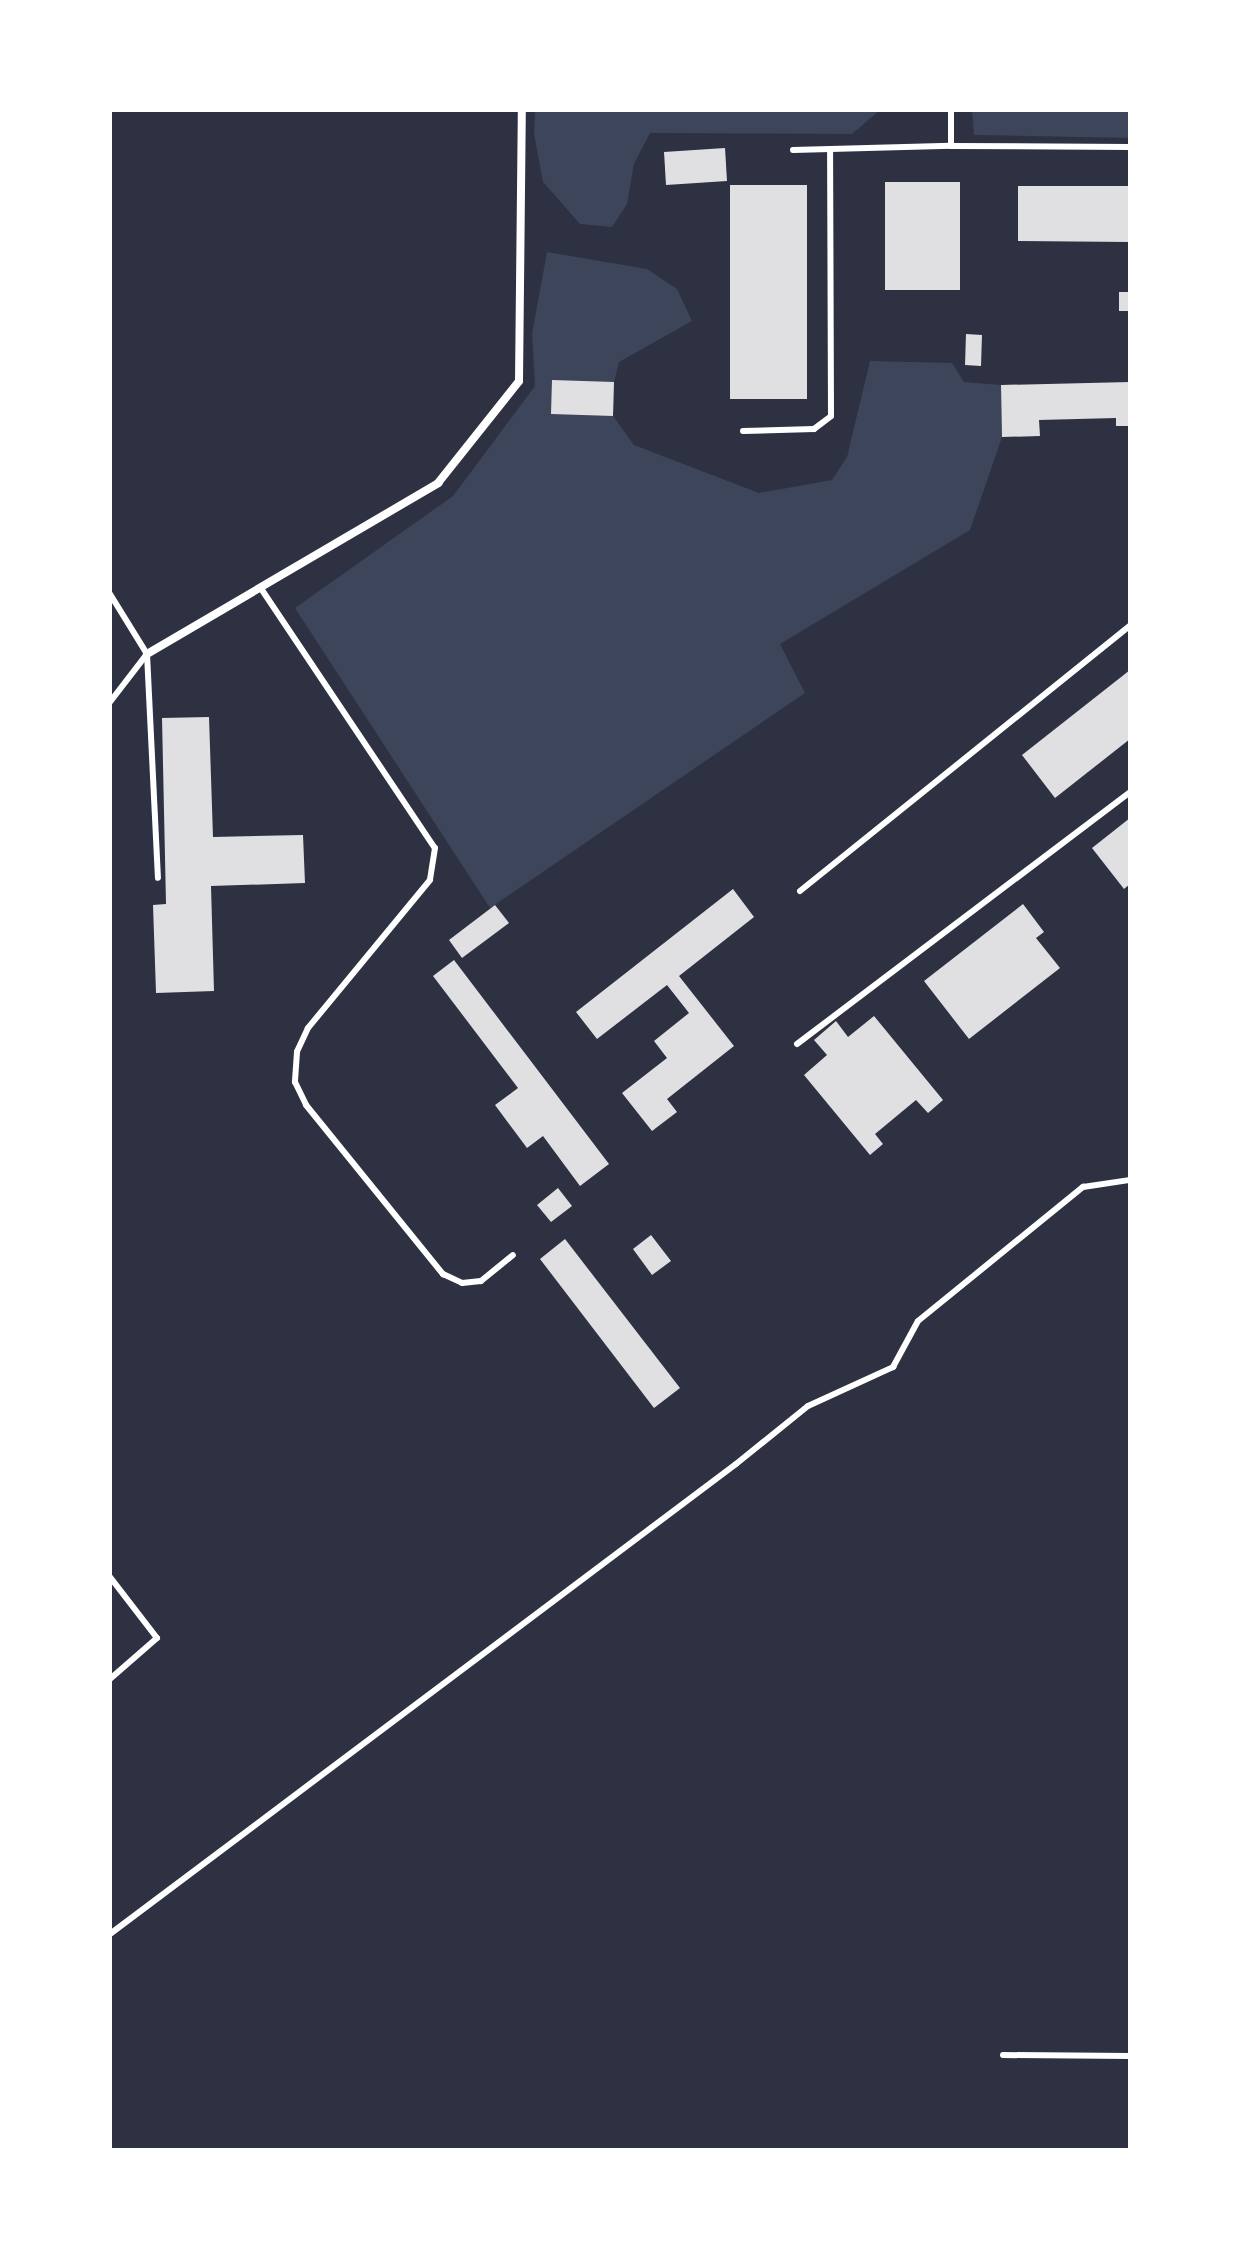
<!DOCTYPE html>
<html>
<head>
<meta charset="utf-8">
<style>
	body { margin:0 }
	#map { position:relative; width:1240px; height:2260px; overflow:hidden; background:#2d3142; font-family:Commissioner,sans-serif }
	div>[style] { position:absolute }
	.green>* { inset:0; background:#3c4559 }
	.building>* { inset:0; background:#e0e0e3 }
	.service>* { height:6px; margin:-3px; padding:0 3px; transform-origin:3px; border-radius:3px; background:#fff }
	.minor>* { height:8px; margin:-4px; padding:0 4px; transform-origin:4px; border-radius:4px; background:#fff }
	span { translate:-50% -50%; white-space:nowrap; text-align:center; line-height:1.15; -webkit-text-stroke:6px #fff; paint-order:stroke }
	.frame { position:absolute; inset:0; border:112px solid #fff; pointer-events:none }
</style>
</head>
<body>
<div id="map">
	<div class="green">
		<div style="clip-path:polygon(535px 110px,880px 110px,852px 134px,650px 133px,634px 164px,627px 204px,612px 227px,580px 224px,543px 182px,534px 134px)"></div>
		<div style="clip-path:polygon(972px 110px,1130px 110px,1130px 138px,974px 135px)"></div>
		<div style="clip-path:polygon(547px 252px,647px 269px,677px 289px,692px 321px,619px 362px,614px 382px,613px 416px,634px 445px,759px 493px,832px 480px,847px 457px,870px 361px,952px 363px,964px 382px,1001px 385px,1002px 437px,970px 530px,780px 644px,805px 693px,490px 908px,295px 608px,453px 496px,535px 386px,532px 334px)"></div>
	</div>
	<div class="building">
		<div style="clip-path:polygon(725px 148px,727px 181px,666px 185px,664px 152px)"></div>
		<div style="clip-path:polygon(885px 182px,960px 182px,960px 290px,885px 290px)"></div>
		<div style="clip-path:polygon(730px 185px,807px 185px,807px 399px,730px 399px)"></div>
		<div style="clip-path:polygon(1018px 186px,1130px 186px,1130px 242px,1018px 241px)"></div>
		<div style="clip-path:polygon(1119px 292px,1130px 292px,1130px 311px,1119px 311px)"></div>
		<div style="clip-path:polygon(966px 334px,982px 335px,981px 366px,965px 365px)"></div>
		<div style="clip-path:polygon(552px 380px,614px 382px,613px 416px,551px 414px)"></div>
		<div style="clip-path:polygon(1130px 382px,1130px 426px,1116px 426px,1116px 418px,1039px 420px,1040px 436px,1002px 437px,1001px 385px)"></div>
		<div style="clip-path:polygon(1130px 670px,1130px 739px,1055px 798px,1022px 755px)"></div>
		<div style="clip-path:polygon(209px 717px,213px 837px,303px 835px,305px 883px,211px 886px,214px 991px,156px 993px,153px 905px,166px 904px,162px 718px)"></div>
		<div style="clip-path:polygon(1130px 818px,1130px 884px,1124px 889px,1092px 848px)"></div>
		<div style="clip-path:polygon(733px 889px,754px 917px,679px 976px,734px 1046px,667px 1099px,677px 1112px,652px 1131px,622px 1093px,667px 1058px,654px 1041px,689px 1013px,667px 985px,597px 1039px,576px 1012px)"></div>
		<div style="clip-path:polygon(1023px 904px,1044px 932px,1036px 938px,1060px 968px,969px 1039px,924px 981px)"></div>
		<div style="clip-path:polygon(495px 905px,509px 923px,462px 958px,449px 940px)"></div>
		<div style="clip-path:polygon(454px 960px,609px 1164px,580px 1186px,543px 1136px,527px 1148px,495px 1105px,518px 1088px,433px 976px)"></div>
		<div style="clip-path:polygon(874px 1016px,943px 1100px,928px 1113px,916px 1100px,875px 1134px,883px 1144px,870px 1155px,804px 1075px,827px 1055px,814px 1040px,836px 1021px,848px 1037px)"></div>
		<div style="clip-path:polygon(558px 1188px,572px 1206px,551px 1222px,537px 1205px)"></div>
		<div style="clip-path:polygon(651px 1235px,671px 1261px,652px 1275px,633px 1249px)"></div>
		<div style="clip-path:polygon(565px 1239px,680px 1388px,654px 1408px,540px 1259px)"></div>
	</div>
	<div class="service">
		<div style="left:951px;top:146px;width:179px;rotate:0.3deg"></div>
		<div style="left:793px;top:150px;width:158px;rotate:-1.5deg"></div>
		<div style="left:951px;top:146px;width:36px;rotate:-90deg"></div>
		<div style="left:743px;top:431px;width:71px;rotate:-1.6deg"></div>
		<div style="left:814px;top:429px;width:21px;rotate:-37deg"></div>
		<div style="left:831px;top:416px;width:267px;rotate:-90.2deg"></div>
		<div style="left:260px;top:587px;width:314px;rotate:56.2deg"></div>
		<div style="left:435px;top:848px;width:32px;rotate:99deg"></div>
		<div style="left:430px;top:880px;width:192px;rotate:129.5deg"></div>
		<div style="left:308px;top:1028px;width:26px;rotate:115deg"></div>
		<div style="left:297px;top:1052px;width:30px;rotate:94deg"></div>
		<div style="left:295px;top:1082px;width:25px;rotate:64deg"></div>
		<div style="left:306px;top:1105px;width:218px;rotate:51deg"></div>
		<div style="left:443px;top:1274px;width:21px;rotate:25deg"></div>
		<div style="left:462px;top:1283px;width:19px;rotate:-6deg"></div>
		<div style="left:481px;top:1281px;width:41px;rotate:-39.1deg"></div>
		<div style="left:110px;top:594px;width:70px;rotate:58.3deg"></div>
		<div style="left:147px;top:654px;width:224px;rotate:87.2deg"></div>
		<div style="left:110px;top:702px;width:61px;rotate:-52.4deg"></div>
		<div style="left:800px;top:891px;width:423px;rotate:-38.8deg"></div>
		<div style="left:797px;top:1044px;width:418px;rotate:-37.1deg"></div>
		<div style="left:110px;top:1577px;width:77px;rotate:52.4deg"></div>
		<div style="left:157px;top:1638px;width:62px;rotate:138.9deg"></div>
		<div style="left:110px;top:1934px;width:783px;rotate:-36.9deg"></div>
		<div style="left:736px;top:1464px;width:92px;rotate:-38.9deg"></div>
		<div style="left:808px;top:1406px;width:94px;rotate:-24.6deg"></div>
		<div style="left:893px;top:1367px;width:52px;rotate:-61.5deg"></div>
		<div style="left:918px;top:1321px;width:213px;rotate:-39.1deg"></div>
		<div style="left:1083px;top:1187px;width:48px;rotate:-8.5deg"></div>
		<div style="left:1003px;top:2055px;width:127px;rotate:0.5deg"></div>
	</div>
	<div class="minor">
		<div style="left:147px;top:654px;width:338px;rotate:-30.4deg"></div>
		<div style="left:438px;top:483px;width:130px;rotate:-51.5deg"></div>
		<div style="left:519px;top:381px;width:271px;rotate:-89.4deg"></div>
	</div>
	<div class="frame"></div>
</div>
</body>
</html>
